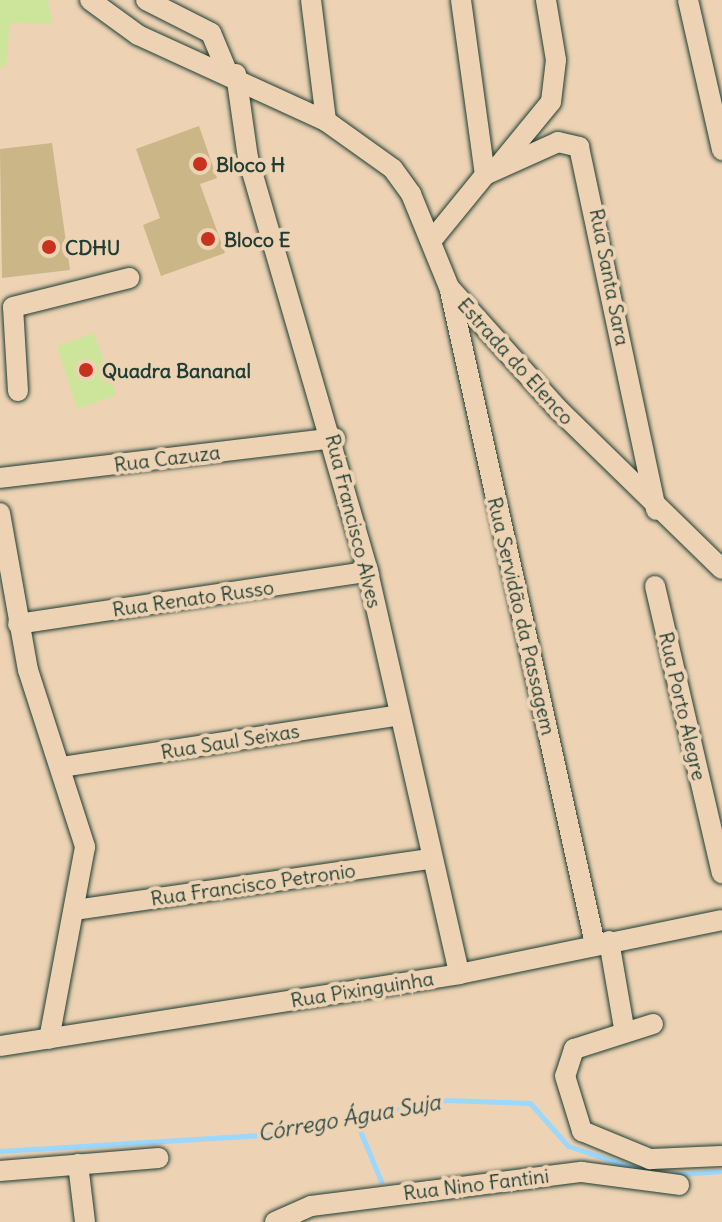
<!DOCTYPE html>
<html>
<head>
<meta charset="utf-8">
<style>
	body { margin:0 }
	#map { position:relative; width:722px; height:1222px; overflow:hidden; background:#edd3b4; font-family:Delius,sans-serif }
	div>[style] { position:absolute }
	.green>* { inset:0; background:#cde59a }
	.stream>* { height:5px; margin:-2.5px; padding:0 2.5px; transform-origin:2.5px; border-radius:2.5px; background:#9cd7fd }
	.building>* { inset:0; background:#cbb687 }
	.roads { filter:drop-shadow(0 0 2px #1f3d34) drop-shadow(0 0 2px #1f3d34) }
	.minor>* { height:20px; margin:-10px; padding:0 10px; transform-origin:10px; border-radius:10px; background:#edd3b4 }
	.dots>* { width:22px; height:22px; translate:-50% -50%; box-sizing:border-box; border:4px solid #edd3b4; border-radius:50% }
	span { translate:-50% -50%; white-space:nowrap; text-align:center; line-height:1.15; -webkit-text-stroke:8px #edd3b4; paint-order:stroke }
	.poi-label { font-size:20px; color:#1f3d34; font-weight:700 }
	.left { translate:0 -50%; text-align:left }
	.street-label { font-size:20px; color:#1f3d34 }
	.water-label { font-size:22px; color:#2c4c48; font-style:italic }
</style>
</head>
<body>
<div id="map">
	<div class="green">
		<div style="clip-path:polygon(0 0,48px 0,52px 24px,10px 23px,6px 66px,0 67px)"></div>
		<div style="clip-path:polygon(94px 333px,116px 395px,77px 409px,57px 346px)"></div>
	</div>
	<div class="stream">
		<div style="left:356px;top:1121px;width:65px;rotate:67.4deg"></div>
		<div style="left:0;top:1151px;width:265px;rotate:-3.5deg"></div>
		<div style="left:265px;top:1135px;width:184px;rotate:-10.9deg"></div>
		<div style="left:446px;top:1100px;width:84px;rotate:2deg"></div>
		<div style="left:530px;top:1103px;width:57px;rotate:48.5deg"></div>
		<div style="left:568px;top:1146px;width:82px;rotate:18.4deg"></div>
		<div style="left:671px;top:1175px;width:51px;rotate:-4.5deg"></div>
	</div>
	<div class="building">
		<div style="clip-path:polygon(199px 126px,217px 178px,200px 184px,225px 253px,161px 276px,143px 225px,160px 218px,136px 149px)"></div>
		<div style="clip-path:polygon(52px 143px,70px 270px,2px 278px,0 149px)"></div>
	</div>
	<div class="roads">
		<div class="minor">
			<div style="left:90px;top:0;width:59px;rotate:36.1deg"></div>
			<div style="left:138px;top:35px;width:207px;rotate:24.6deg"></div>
			<div style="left:326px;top:121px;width:82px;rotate:35.6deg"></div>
			<div style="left:393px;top:169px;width:31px;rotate:54deg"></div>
			<div style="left:411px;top:194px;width:100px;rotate:67.8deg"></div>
			<div style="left:449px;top:287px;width:164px;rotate:48.2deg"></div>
			<div style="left:558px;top:409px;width:229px;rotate:44.3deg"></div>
			<div style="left:146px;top:0;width:73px;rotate:26.9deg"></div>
			<div style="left:211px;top:33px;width:41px;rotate:67.2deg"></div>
			<div style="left:311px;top:0;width:122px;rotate:82.9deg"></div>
			<div style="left:461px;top:0;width:177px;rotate:82.2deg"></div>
			<div style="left:688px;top:0;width:154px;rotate:77.2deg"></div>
			<div style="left:236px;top:74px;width:85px;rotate:81.9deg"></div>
			<div style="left:248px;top:158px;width:431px;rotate:73.8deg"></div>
			<div style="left:368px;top:572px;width:412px;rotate:77.2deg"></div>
			<div style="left:500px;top:164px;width:80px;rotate:-50.6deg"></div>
			<div style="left:551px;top:102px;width:42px;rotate:-83.2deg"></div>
			<div style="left:556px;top:60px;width:61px;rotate:-99.5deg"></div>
			<div style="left:432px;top:240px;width:84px;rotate:-50.8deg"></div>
			<div style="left:485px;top:175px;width:80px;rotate:-24.3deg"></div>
			<div style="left:558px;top:142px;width:22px;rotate:13deg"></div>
			<div style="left:579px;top:147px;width:371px;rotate:78deg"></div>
			<div style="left:450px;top:291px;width:669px;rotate:77.48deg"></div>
			<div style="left:18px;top:391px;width:84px;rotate:-93.4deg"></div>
			<div style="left:13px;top:307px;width:120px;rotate:-14deg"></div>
			<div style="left:0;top:478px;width:337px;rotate:-6.8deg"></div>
			<div style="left:0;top:513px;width:159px;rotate:79.9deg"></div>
			<div style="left:28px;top:670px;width:186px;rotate:72.1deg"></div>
			<div style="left:85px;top:847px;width:195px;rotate:100.6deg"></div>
			<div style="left:655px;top:586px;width:295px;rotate:76.9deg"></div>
			<div style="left:18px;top:624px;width:354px;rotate:-8.5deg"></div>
			<div style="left:61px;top:767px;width:342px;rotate:-8.7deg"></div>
			<div style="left:75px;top:910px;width:359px;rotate:-8.2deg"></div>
			<div style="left:609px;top:941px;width:88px;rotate:80.2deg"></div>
			<div style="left:653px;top:1024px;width:83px;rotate:162.4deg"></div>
			<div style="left:574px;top:1049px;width:28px;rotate:108deg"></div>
			<div style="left:565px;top:1076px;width:58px;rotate:72.8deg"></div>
			<div style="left:582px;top:1131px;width:74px;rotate:22.4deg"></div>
			<div style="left:650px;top:1159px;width:72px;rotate:-2.4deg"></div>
			<div style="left:0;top:1046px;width:465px;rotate:-8.9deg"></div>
			<div style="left:459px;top:974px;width:268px;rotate:-11.6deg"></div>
			<div style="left:78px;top:1164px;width:58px;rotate:83.1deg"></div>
			<div style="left:0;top:1171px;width:159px;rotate:-4.7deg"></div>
			<div style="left:275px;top:1222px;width:39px;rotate:-24deg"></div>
			<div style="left:311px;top:1206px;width:273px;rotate:-7.2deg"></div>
			<div style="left:582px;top:1172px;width:98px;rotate:7.6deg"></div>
		</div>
	</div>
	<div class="dots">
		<div style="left:200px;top:164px;background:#c8321e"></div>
		<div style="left:208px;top:239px;background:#c8321e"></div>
		<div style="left:49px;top:247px;background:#c8321e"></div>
		<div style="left:86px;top:370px;background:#c8321e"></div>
	</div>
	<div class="poi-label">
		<span class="left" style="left:216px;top:164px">Bloco H</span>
		<span class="left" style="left:224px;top:239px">Bloco E</span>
		<span class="left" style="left:65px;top:247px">CDHU</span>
		<span class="left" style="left:102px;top:370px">Quadra Bananal</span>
	</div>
	<div class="street-label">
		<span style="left:610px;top:277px;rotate:79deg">Rua Santa Sara</span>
		<span style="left:516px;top:361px;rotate:48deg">Estrada do Elenco</span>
		<span style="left:167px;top:458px;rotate:-7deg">Rua Cazuza</span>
		<span style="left:354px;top:521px;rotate:76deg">Rua Francisco Alves</span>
		<span style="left:193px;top:598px;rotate:-8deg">Rua Renato Russo</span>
		<span style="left:522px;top:616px;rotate:77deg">Rua Servidão da Passagem</span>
		<span style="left:683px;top:706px;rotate:77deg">Rua Porto Alegre</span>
		<span style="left:230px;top:741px;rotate:-9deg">Rua Saul Seixas</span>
		<span style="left:253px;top:884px;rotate:-8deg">Rua Francisco Petronio</span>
		<span style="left:362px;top:989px;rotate:-9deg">Rua Pixinguinha</span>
		<span style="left:476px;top:1184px;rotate:-7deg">Rua Nino Fantini</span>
	</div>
	<div class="water-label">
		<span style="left:349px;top:1118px;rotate:-10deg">Córrego Água Suja</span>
	</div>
</div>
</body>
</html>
